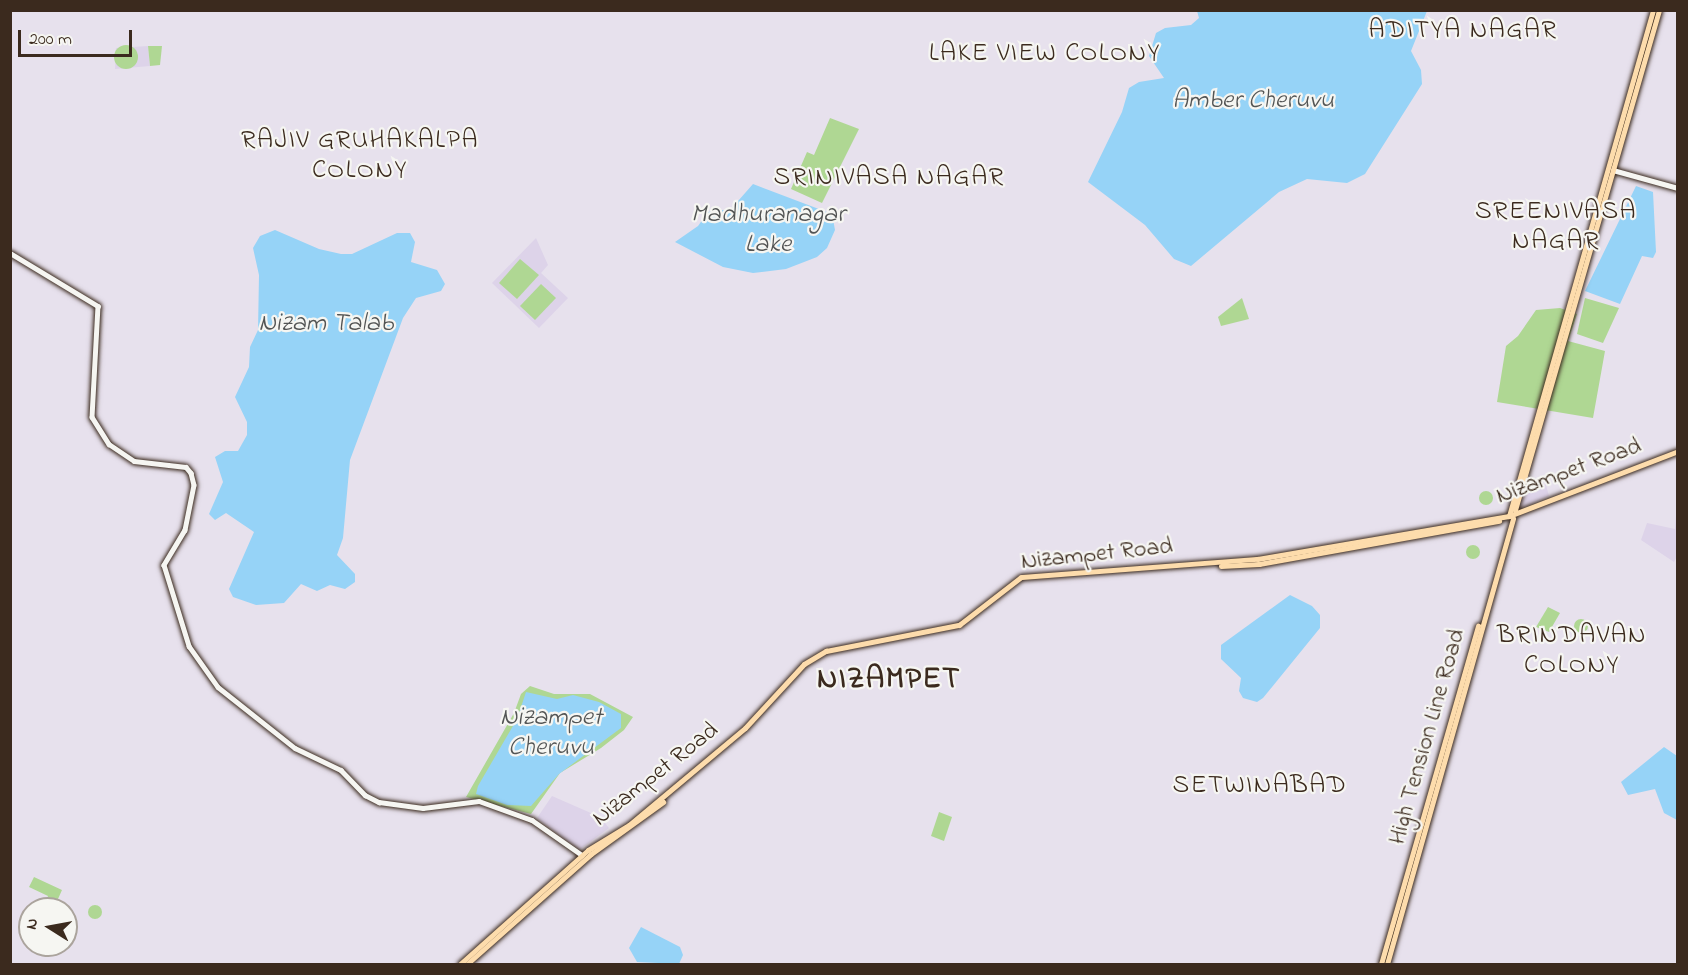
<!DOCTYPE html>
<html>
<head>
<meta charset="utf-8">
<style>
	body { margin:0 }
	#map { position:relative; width:1688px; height:975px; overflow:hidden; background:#e7e1ed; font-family:"Indie Flower",sans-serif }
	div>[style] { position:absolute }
	.built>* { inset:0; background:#ddd3e9 }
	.green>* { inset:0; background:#afd793 }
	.round { border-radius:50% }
	.water>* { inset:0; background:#96d3f7 }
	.roads { filter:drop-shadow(0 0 2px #3b2a1e) drop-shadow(0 0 2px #3b2a1e) }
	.minor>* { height:4.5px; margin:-2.25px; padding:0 2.25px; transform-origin:2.25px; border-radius:2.25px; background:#f6f6f2 }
	.major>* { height:5px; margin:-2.5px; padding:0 2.5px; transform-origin:2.5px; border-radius:2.5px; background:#fddcac }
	span { translate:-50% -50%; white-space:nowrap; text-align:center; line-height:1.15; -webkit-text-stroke:4.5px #f6f6f2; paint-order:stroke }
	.street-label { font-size:24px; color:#3b2a1e }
	.neighbourhood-label { font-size:26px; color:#3b2a1e; letter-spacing:1.5px }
	.water-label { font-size:26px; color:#525454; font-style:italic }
	.district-label { font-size:30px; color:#3b2a1e; font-weight:700; letter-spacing:1.5px }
	.frame { position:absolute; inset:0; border:12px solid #3b2a1e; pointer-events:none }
	.north { position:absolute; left:18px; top:897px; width:60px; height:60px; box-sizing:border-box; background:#f6f6f2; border:2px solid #aba49d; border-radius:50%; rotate:281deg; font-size:16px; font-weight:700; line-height:24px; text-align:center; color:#3b2a1e }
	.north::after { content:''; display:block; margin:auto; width:21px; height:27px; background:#3b2a1e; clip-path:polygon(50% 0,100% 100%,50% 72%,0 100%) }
	.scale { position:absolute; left:18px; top:30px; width:114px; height:27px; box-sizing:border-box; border:3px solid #3b2a1e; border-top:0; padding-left:8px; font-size:18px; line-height:21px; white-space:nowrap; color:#3b2a1e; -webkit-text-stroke:4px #f6f6f2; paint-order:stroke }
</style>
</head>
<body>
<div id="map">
	<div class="built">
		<div style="clip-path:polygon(148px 46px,150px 66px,115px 69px,116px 48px)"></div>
		<div style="clip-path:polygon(536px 238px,548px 265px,541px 273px,568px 298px,539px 328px,492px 283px)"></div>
		<div style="clip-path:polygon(1544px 478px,1549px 496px,1519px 509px,1527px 480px)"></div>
		<div style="clip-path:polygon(1677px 503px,1677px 556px,1674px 562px,1641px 540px,1647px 523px,1675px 529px)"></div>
		<div style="clip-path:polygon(552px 796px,600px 817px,609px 828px,579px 850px,537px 818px)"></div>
	</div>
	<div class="green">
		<div class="round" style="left:114px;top:45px;width:24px;height:24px"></div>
		<div style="clip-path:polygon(148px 46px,162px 46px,160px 65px,150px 66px)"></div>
		<div style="clip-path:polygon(830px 118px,859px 129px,822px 203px,791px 189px,807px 152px,814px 155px)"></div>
		<div style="clip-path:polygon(520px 259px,539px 275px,517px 299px,499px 283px)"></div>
		<div style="clip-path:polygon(541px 284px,556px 298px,535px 320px,520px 306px)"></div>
		<div style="clip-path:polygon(1242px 298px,1249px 319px,1221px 326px,1218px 317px)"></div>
		<div style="clip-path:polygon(1585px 298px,1619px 308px,1603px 343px,1577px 334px)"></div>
		<div style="clip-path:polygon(1560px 308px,1577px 314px,1568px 341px,1605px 351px,1593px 418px,1497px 402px,1506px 346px,1518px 336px,1536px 310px)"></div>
		<div class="round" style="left:1479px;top:491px;width:14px;height:14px"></div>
		<div class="round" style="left:1466px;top:545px;width:14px;height:14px"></div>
		<div style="clip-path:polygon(1548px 607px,1560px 613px,1549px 632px,1536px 627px)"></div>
		<div class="round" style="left:1574px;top:619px;width:14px;height:14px"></div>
		<div style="clip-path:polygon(530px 686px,554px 694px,590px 694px,633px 717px,624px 730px,601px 748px,560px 773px,531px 814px,466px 797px,514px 713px,521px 694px)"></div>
		<div style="clip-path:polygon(939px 812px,952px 817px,944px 841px,931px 836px)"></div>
		<div style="clip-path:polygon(34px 877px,62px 890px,54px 908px,45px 904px,48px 896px,29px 887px)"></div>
		<div class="round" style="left:88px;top:905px;width:14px;height:14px"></div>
	</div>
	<div class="water">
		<div style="clip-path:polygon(1197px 11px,1427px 11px,1411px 51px,1421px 70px,1422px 84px,1365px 174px,1347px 183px,1307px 179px,1279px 192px,1191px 266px,1174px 259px,1145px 225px,1088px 182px,1122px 112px,1129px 88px,1139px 82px,1164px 78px,1149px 56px,1156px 33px,1165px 28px,1191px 25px,1199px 18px)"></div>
		<div style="clip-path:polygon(753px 184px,832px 214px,835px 230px,827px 248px,817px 257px,786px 269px,753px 273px,723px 267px,675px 242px,698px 226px,708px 212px,731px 209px)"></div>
		<div style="clip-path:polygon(1636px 186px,1653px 192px,1656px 252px,1653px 258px,1642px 256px,1620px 304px,1585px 291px)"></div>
		<div style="clip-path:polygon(275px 230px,319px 249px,341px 254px,352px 254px,397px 233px,410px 233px,415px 242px,411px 262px,437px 270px,445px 284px,441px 291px,416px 298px,403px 318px,350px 460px,343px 538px,337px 555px,355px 574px,355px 582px,345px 589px,330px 585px,317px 591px,301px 584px,284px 603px,256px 605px,233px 597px,229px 589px,254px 532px,226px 513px,215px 520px,209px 514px,223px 482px,215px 457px,225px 451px,238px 451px,247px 435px,247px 422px,235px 397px,249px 367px,250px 347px,258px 330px,259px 275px,253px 248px,260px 236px)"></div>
		<div style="clip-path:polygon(1290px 595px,1312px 606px,1320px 615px,1320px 628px,1263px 698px,1257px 702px,1243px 698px,1239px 691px,1241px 678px,1221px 659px,1221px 645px)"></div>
		<div style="clip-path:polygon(526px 692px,557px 699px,573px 695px,599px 702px,621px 714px,621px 728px,559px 774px,531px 806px,507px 805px,476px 794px,478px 786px,517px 719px)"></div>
		<div style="clip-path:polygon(1664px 747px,1677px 756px,1677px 820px,1664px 813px,1655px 789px,1628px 795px,1621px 782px)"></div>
		<div style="clip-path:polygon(641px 927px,680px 947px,683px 955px,679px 964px,637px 962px,629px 948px)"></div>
	</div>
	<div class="roads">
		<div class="minor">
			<div style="left:1613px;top:170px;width:67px;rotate:15.5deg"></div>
			<div style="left:10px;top:253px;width:103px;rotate:31.1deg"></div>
			<div style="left:98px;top:306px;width:111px;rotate:93.1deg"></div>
			<div style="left:92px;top:417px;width:32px;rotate:58deg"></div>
			<div style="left:109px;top:444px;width:30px;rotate:34deg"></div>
			<div style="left:134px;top:461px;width:52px;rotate:6.6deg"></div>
			<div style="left:186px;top:467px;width:8px;rotate:50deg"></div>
			<div style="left:191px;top:473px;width:12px;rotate:76deg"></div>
			<div style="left:194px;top:485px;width:46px;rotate:101.3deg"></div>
			<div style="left:185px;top:530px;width:41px;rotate:121deg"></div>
			<div style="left:164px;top:565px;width:85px;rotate:72.8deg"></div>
			<div style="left:189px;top:646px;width:50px;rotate:54.7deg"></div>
			<div style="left:218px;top:687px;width:98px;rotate:38.4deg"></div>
			<div style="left:295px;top:748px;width:51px;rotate:25.6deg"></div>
			<div style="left:341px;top:770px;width:35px;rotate:46deg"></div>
			<div style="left:365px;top:795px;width:16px;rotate:27deg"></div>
			<div style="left:379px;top:802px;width:44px;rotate:7.8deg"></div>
			<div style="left:423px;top:808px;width:56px;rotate:-7.1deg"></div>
			<div style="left:479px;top:801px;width:56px;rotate:19.7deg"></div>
			<div style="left:532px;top:820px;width:61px;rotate:35deg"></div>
		</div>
		<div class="major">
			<div style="left:1515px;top:510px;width:520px;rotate:-73.93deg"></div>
			<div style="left:1509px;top:516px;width:526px;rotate:-74.11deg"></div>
			<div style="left:1221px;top:566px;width:38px;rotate:-3deg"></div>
			<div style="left:1259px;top:564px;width:244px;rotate:-10.2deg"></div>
			<div style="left:460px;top:964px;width:171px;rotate:-41.7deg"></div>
			<div style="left:588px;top:850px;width:48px;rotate:-31.4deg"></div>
			<div style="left:629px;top:825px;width:151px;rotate:-39.9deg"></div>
			<div style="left:745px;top:728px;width:87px;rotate:-47.3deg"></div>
			<div style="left:804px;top:664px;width:26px;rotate:-31deg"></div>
			<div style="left:826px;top:651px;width:136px;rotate:-11.1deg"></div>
			<div style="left:959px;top:625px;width:78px;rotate:-37.7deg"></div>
			<div style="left:1021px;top:577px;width:237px;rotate:-4.4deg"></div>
			<div style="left:1257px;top:559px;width:256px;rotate:-9.7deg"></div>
			<div style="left:1509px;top:516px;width:181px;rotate:-21deg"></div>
			<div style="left:467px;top:964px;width:166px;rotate:-41.6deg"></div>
			<div style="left:591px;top:854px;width:89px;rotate:-35.8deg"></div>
			<div style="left:1381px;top:964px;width:352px;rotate:-74deg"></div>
			<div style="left:1387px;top:964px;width:463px;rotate:-74.2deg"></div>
		</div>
	</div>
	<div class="street-label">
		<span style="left:1569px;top:472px;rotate:-20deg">Nizampet Road</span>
		<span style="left:1097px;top:555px;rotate:-6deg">Nizampet Road</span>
		<span style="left:1428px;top:737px;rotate:-74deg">High Tension Line Road</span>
		<span style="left:656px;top:775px;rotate:-38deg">Nizampet Road</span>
	</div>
	<div class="neighbourhood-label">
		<span style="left:1463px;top:32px">ADITYA NAGAR</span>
		<span style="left:1045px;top:55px">LAKE VIEW COLONY</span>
		<span style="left:360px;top:157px">RAJIV GRUHAKALPA<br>COLONY</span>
		<span style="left:889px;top:179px">SRINIVASA NAGAR</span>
		<span style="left:1556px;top:228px">SREENIVASA<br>NAGAR</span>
		<span style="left:1572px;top:652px">BRINDAVAN<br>COLONY</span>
		<span style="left:1260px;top:787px">SETWINABAD</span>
	</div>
	<div class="water-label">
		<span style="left:1253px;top:102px">Amber Cheruvu</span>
		<span style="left:768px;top:231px">Madhuranagar<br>Lake</span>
		<span style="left:326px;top:325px">Nizam Talab</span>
		<span style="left:551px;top:734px">Nizampet<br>Cheruvu</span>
	</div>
	<div class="district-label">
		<span style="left:889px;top:680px">NIZAMPET</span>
	</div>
	<div class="frame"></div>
	<div class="north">N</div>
	<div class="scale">200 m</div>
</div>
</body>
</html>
